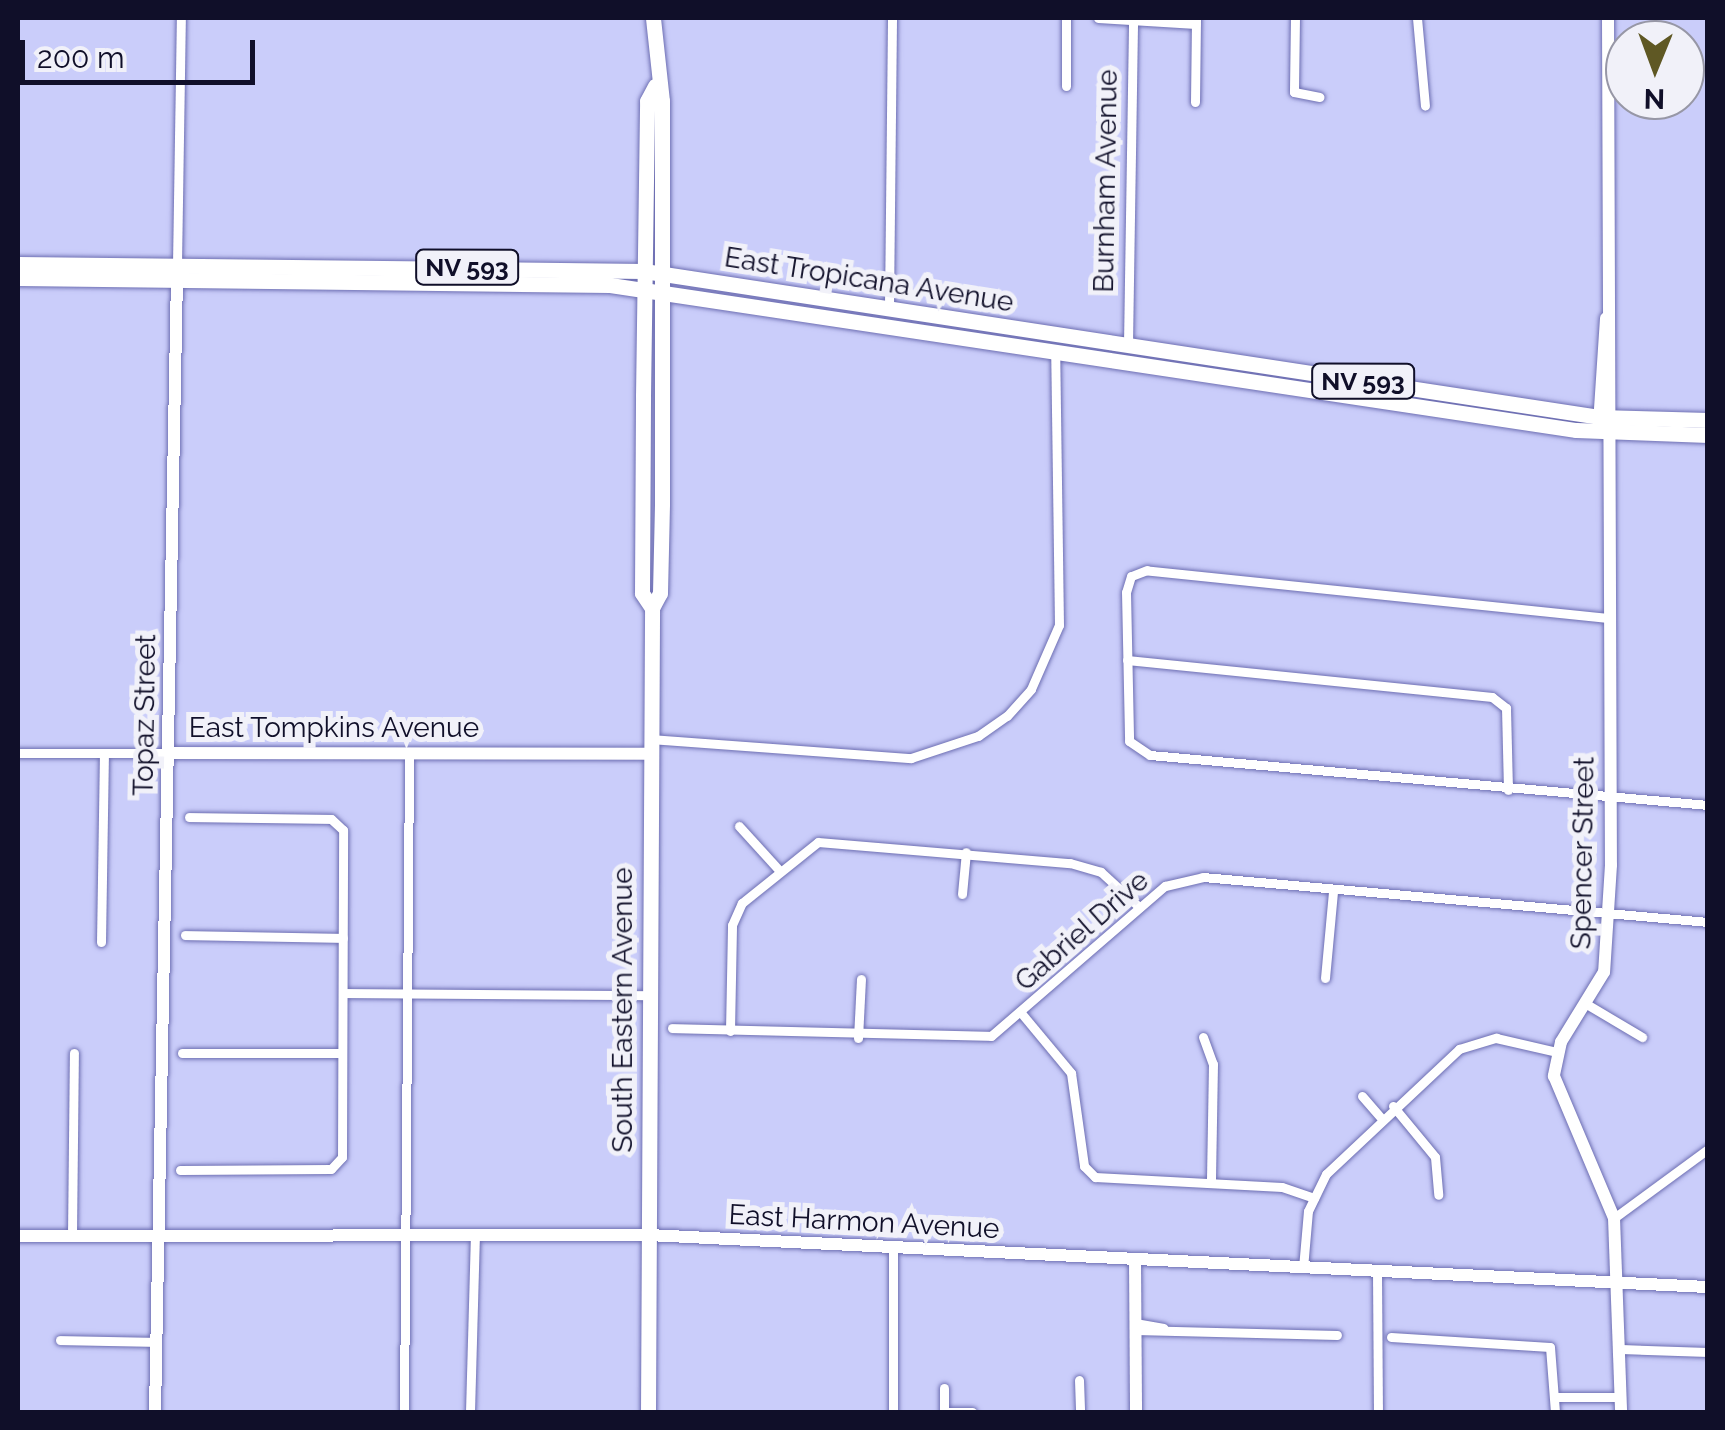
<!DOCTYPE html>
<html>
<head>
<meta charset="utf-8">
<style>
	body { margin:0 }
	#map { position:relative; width:1725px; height:1430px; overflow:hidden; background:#cacdfa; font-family:Raleway,sans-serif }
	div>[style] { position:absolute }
	.roads { filter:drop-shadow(0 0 2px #6d6eb2) drop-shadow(0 0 2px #6d6eb2) }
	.street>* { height:9px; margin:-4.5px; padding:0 4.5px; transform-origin:4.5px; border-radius:4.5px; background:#fff }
	.secondary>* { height:12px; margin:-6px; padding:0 6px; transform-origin:6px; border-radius:6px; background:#fff }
	.primary>* { height:15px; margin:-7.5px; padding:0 7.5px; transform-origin:7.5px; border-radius:7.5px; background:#fff }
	span { translate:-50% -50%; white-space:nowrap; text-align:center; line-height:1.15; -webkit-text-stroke:10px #f1f1f9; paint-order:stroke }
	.shield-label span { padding:2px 8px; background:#f1f1f9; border:2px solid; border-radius:8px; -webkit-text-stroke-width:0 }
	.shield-label { font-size:25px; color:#100f29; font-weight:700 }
	.street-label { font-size:28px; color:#100f29 }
	.frame { position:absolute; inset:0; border:20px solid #100f29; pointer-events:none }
	.north { position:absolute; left:1605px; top:20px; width:100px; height:100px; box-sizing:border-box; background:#f1f1f9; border:2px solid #9797a6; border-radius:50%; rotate:181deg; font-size:28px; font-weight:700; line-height:40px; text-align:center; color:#100f29 }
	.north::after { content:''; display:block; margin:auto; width:35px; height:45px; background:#5f5824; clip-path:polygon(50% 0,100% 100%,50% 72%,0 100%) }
	.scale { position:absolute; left:20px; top:40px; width:235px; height:45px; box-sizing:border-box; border:5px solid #100f29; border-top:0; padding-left:12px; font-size:30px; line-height:35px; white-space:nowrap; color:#100f29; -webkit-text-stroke:8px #f1f1f9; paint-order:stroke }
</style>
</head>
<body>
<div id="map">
	<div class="roads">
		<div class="street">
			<div style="left:1098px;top:18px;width:98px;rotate:3.5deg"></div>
			<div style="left:1295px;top:18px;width:74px;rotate:90.8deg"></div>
			<div style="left:1294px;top:92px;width:26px;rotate:11deg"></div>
			<div style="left:1417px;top:18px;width:88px;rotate:84.8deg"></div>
			<div style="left:1066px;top:86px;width:68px;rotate:-90deg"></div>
			<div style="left:1195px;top:102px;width:84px;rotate:-89.3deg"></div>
			<div style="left:177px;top:265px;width:247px;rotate:-89.1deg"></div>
			<div style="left:889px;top:306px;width:288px;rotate:-89.4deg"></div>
			<div style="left:1128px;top:344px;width:326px;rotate:-89.1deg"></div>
			<div style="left:1608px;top:618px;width:463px;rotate:-174.1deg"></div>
			<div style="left:1147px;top:570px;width:17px;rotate:159deg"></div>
			<div style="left:1131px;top:576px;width:17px;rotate:107deg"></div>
			<div style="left:1126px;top:592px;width:149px;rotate:88.8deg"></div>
			<div style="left:1129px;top:741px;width:25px;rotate:34deg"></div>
			<div style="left:1150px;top:755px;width:560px;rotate:5.12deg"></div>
			<div style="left:1127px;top:660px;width:367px;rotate:5.8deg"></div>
			<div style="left:1492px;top:697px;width:18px;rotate:38deg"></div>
			<div style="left:1506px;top:708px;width:82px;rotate:88.6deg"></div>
			<div style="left:650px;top:739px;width:262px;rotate:4.2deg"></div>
			<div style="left:911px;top:758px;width:71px;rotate:-18.2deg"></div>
			<div style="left:978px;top:736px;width:35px;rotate:-35deg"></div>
			<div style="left:1007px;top:716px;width:36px;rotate:-48deg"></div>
			<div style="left:1031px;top:689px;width:70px;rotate:-66.4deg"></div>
			<div style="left:1059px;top:625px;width:276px;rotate:-90.8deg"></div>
			<div style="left:18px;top:753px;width:151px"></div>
			<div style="left:739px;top:826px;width:58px;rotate:47.8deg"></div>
			<div style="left:962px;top:894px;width:42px;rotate:-84.6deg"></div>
			<div style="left:185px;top:935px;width:158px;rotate:1.1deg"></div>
			<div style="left:101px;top:942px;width:189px;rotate:-89.1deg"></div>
			<div style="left:1325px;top:978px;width:87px;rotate:-84.7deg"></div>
			<div style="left:343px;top:993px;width:306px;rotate:0.4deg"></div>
			<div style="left:1588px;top:1005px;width:63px;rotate:30.7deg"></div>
			<div style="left:1022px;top:1014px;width:77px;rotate:50.3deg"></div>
			<div style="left:1071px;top:1073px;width:94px;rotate:82deg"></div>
			<div style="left:1084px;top:1166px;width:16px;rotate:45deg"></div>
			<div style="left:1095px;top:1177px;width:187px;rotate:3.1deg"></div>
			<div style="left:1282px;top:1187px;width:34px;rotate:19deg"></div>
			<div style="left:672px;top:1028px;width:319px;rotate:1.4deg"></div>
			<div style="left:991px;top:1036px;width:230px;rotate:-40.8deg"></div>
			<div style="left:1165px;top:886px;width:39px;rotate:-13deg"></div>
			<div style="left:1203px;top:877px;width:507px;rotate:5.09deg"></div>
			<div style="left:730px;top:1031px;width:106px;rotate:-88.9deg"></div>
			<div style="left:732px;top:925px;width:24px;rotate:-66deg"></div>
			<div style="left:742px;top:903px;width:97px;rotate:-38.8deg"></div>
			<div style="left:818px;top:842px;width:253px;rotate:4.8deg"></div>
			<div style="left:1070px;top:863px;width:32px;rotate:16deg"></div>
			<div style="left:1101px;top:872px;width:52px;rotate:42.6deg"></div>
			<div style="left:1203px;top:1037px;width:29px;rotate:70deg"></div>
			<div style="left:1213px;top:1064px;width:119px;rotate:91deg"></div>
			<div style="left:858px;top:1038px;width:59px;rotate:-87.1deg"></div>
			<div style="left:182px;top:1053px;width:160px"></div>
			<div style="left:1362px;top:1096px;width:28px;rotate:49deg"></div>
			<div style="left:1393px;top:1106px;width:66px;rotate:50.5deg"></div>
			<div style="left:1435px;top:1157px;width:38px;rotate:85deg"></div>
			<div style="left:180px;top:1170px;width:151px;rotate:-0.4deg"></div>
			<div style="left:331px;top:1169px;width:16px;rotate:-47deg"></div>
			<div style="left:342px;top:1157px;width:327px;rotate:-89.8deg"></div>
			<div style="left:343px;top:830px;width:16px;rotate:-137deg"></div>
			<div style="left:331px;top:819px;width:142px;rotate:-179.2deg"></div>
			<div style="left:1614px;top:1218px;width:117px;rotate:-36.3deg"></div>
			<div style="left:72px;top:1236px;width:183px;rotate:-89.4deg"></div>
			<div style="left:1303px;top:1268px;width:57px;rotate:-85deg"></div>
			<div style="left:1308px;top:1211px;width:41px;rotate:-64.1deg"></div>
			<div style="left:1326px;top:1174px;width:183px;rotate:-43.2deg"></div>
			<div style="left:1459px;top:1049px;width:39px;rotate:-17deg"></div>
			<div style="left:1496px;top:1038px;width:63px;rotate:12.9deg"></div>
			<div style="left:1377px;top:1272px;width:140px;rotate:89.6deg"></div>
			<div style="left:1135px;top:1323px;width:29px;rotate:10deg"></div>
			<div style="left:1135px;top:1330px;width:202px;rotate:1.4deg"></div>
			<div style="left:1391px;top:1337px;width:159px;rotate:3.6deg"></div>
			<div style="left:1550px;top:1347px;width:65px;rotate:85.6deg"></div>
			<div style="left:60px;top:1340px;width:96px;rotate:1.2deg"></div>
			<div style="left:1621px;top:1349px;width:87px;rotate:2deg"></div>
			<div style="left:1079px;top:1380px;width:32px;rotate:88deg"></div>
			<div style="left:1555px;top:1397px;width:66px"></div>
			<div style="left:404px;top:1412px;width:658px;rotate:-89.56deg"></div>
			<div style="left:470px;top:1412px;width:176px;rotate:-88.4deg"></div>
			<div style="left:893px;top:1412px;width:164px;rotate:-90deg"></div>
			<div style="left:944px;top:1412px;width:28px"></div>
			<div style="left:944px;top:1412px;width:24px;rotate:-90deg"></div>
		</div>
		<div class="secondary">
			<div style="left:1608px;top:18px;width:847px;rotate:89.8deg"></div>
			<div style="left:1611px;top:865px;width:107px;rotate:93.7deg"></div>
			<div style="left:1604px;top:972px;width:82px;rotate:121.6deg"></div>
			<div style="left:1561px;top:1042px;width:35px;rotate:102deg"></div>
			<div style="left:1554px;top:1076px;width:154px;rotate:67.1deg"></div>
			<div style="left:1614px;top:1218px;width:194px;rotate:87.9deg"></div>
			<div style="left:1599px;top:424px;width:106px;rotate:-86.2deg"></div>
			<div style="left:169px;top:753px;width:481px;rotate:0.1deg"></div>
			<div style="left:18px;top:1236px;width:630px;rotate:-0.09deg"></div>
			<div style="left:648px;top:1235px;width:1061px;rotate:2.81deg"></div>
			<div style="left:1135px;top:1261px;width:151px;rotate:89.6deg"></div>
			<div style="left:155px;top:1412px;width:1139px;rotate:-88.89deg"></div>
		</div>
		<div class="primary">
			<div style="left:18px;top:264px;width:626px;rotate:0.64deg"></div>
			<div style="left:644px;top:271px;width:966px;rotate:8.69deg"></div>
			<div style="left:1599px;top:417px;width:109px;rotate:1.6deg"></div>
			<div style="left:18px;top:278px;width:592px;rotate:0.68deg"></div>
			<div style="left:610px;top:285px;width:977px;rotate:8.54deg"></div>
			<div style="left:1576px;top:430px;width:132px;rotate:2.2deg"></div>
			<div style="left:652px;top:608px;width:18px;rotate:-124deg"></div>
			<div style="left:642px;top:593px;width:197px;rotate:-89.7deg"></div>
			<div style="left:643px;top:396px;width:295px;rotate:-89.2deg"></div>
			<div style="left:647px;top:101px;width:17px;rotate:-62deg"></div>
			<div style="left:648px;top:1412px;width:804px;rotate:-89.71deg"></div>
			<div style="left:652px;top:608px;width:17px;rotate:-62deg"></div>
			<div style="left:660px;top:593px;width:89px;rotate:-88.7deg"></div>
			<div style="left:662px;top:504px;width:403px;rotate:-90deg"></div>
			<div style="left:662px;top:101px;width:83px;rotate:-96.2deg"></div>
		</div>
	</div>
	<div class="shield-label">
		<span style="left:467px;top:267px">NV 593</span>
		<span style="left:1363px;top:381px">NV 593</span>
	</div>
	<div class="street-label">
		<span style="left:1106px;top:181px;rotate:-89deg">Burnham Avenue</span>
		<span style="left:869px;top:280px;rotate:9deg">East Tropicana Avenue</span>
		<span style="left:145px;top:715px;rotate:-89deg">Topaz Street</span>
		<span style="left:334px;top:728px">East Tompkins Avenue</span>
		<span style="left:1583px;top:853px;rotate:-89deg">Spencer Street</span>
		<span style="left:1082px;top:931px;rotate:-41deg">Gabriel Drive</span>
		<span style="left:623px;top:1010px;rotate:-90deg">South Eastern Avenue</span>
		<span style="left:864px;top:1222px;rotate:3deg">East Harmon Avenue</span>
	</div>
	<div class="frame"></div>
	<div class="north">N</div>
	<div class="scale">200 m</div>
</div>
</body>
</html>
